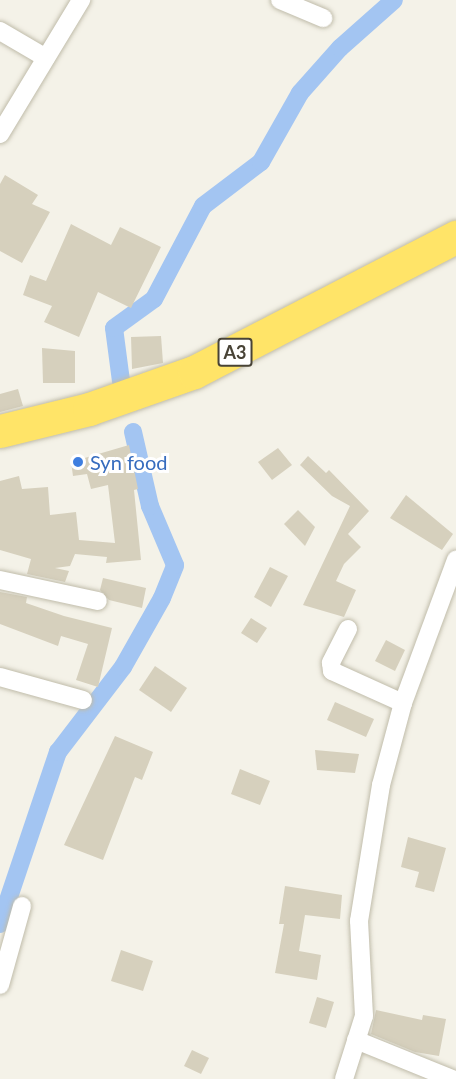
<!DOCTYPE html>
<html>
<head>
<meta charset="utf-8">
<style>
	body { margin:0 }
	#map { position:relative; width:456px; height:1079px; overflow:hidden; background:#f4f2e8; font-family:Lato,sans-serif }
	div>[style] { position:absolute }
	.canal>* { height:18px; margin:-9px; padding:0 9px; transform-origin:9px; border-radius:9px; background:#a3c5f2 }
	.building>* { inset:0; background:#d6d0bd }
	.roads { filter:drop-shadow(0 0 2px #c0bcaa) drop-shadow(0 0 2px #c0bcaa) }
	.street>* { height:18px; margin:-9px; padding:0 9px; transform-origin:9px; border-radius:9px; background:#fff }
	.highway>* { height:33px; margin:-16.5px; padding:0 16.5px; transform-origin:16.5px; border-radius:16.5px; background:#ffe468 }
	.dots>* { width:16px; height:16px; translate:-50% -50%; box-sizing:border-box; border:3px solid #fff; border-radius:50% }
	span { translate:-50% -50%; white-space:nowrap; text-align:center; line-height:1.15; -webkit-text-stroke:6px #fff; paint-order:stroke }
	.shield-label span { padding:2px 4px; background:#fff; border:2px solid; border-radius:4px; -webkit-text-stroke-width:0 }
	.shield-label { font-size:18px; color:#484336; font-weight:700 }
	.shop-label { font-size:20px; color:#366cbe }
	.left { translate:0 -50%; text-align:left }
</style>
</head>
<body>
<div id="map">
	<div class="canal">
		<div style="left:121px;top:381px;width:53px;rotate:-97.5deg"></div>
		<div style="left:114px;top:328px;width:49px;rotate:-35.9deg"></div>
		<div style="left:154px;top:299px;width:105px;rotate:-62.2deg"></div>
		<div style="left:203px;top:206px;width:73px;rotate:-37.2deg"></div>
		<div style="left:261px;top:162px;width:79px;rotate:-60.5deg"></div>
		<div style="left:300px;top:93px;width:60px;rotate:-48.4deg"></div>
		<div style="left:340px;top:48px;width:72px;rotate:-41.6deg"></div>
		<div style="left:0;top:924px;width:182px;rotate:-71.4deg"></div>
		<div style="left:58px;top:752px;width:107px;rotate:-52.6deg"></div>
		<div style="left:123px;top:667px;width:79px;rotate:-60.5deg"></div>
		<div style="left:162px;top:598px;width:35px;rotate:-68deg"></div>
		<div style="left:175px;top:565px;width:64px;rotate:-113deg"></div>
		<div style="left:150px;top:506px;width:76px;rotate:-102.9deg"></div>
	</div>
	<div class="building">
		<div style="clip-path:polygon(5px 175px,38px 195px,32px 204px,50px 212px,22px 263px,0 251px,0 184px)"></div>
		<div style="clip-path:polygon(71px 224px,111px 245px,120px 227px,161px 247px,131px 308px,98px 292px,79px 337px,44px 322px,52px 306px,23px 295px,30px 275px,46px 281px)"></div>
		<div style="clip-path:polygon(161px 336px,163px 363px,132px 369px,131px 337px)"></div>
		<div style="clip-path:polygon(42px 348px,75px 351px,75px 383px,43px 383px)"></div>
		<div style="clip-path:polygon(18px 389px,23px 406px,0 412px,0 394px)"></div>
		<div style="clip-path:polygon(129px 445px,138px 489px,134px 490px,141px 560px,106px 563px,107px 557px,75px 554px,70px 566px,55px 568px,69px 571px,65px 582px,27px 574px,31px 559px,0 550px,0 481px,19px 476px,22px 489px,48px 487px,50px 515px,76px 512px,79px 540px,115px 543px,108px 485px,91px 489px,87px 474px,73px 476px,71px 462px)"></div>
		<div style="clip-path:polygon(278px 448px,292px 465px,272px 480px,258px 462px)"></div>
		<div style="clip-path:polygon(308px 456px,326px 473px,329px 470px,369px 511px,348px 534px,361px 547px,344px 564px,336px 581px,356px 590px,344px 617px,303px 605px,350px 506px,332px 496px,300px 465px)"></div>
		<div style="clip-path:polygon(406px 495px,453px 534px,442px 550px,390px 518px)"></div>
		<div style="clip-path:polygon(298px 510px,315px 527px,305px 546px,284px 524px)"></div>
		<div style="clip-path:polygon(270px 567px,288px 576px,271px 607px,254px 597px)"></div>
		<div style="clip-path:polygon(103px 578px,146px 588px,142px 608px,109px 600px,100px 590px)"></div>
		<div style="clip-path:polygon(0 592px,27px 597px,26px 603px,64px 616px,112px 628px,98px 687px,76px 680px,88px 644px,61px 636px,58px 646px,0 624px)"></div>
		<div style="clip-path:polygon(251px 618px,267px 628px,257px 643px,241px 633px)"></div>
		<div style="clip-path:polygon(386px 640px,405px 650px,395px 671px,375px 661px)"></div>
		<div style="clip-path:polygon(155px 666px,187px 688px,171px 712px,139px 690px)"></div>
		<div style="clip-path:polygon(335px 702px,374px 719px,366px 737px,327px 720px)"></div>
		<div style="clip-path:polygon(115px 736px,153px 752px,142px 780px,135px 777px,103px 860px,64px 845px)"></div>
		<div style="clip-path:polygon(315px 750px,359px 754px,355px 773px,317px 770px)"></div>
		<div style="clip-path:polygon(240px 769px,270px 781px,260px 805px,231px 794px)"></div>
		<div style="clip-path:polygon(408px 837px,446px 848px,434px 892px,415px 887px,419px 872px,401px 867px)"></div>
		<div style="clip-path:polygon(285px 886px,342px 895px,340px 919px,305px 915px,299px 951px,321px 955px,317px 980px,275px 973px,284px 924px,279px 924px)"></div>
		<div style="clip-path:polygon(121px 950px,153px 961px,143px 991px,111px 981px)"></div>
		<div style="clip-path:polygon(317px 997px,334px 1002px,326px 1028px,309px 1023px)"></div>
		<div style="clip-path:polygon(376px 1010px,422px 1020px,423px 1015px,446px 1019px,439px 1056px,415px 1052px,371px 1034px)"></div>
		<div style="clip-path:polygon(192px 1050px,209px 1058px,201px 1074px,184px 1066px)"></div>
	</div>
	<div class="roads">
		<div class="street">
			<div style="left:280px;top:0;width:47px;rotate:22.7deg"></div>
			<div style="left:0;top:31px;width:53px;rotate:30.4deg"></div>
			<div style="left:0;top:134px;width:157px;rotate:-58.8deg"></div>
			<div style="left:0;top:580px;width:100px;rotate:12.1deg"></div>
			<div style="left:348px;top:629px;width:38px;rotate:117deg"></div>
			<div style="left:331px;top:663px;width:8px;rotate:83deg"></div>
			<div style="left:332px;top:671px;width:78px;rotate:24.3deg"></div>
			<div style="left:0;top:677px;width:86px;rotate:15.5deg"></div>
			<div style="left:0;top:985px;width:82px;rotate:-74.4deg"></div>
			<div style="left:356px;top:1040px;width:104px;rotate:22.1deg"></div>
			<div style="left:344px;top:1079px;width:66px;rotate:-72.4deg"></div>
			<div style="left:364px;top:1016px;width:95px;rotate:-93deg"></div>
			<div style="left:359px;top:921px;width:138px;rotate:-80.8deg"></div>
			<div style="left:381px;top:785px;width:85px;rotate:-75deg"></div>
			<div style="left:403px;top:703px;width:153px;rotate:-69.7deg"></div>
		</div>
		<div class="highway">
			<div style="left:0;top:431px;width:92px;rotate:-13.9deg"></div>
			<div style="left:89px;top:409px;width:111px;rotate:-19.4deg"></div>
			<div style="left:194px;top:372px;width:295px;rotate:-27.3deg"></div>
		</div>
	</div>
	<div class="dots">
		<div style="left:78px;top:462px;background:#3f7fe0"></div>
	</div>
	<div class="shield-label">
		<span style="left:235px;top:352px">A3</span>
	</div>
	<div class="shop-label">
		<span class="left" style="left:90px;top:462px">Syn food</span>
	</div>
</div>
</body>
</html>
